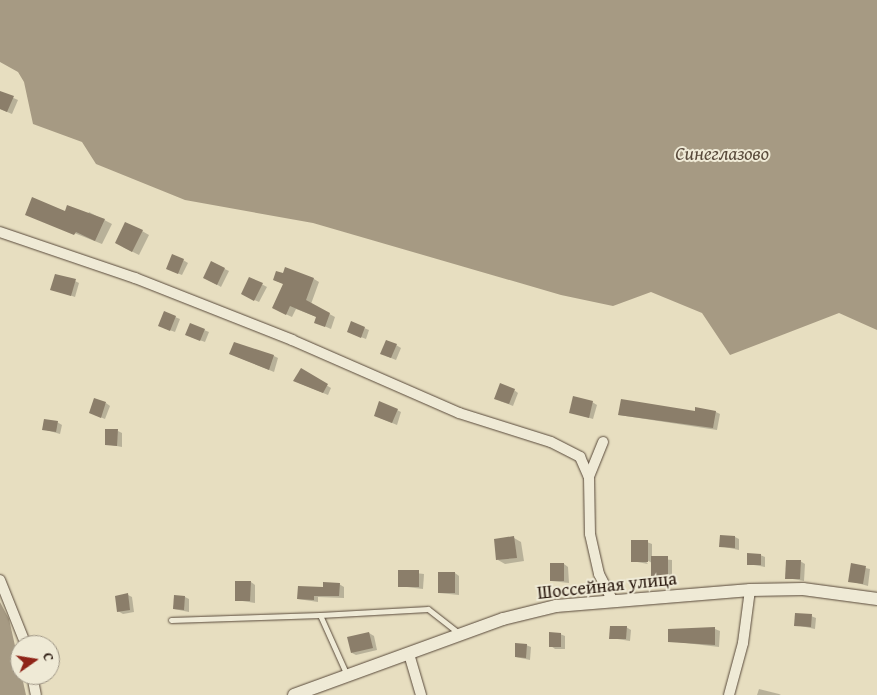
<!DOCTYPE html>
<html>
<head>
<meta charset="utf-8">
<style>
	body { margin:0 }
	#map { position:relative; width:877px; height:695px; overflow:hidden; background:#e7dec0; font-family:"Gentium Book Plus",serif }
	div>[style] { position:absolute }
	.water>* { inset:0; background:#a69a83 }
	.shadow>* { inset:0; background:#0003 }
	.building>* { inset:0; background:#8b7e6a }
	.roads { filter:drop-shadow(0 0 1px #58493a) drop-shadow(0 0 1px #58493a) }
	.service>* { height:5px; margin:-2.5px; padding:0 2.5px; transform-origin:2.5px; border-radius:2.5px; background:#efead6 }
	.minor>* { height:10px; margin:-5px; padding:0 5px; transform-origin:5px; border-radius:5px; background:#efead6 }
	.tertiary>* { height:12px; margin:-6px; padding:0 6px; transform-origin:6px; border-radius:6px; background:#efead6 }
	span { translate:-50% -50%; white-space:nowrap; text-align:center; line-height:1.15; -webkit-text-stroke:4px #efead6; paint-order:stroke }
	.street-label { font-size:18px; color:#28170d }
	.water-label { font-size:19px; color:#5a4b3c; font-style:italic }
	.north { position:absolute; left:10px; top:635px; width:50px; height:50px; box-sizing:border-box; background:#efead6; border:1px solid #9f9686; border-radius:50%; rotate:77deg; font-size:14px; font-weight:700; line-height:20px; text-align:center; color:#28170d }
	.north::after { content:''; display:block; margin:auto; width:18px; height:22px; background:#8f2418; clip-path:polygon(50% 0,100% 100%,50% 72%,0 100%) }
</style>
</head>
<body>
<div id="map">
	<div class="water">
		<div style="clip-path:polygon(0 0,877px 0,877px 330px,839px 313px,730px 355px,702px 313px,651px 292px,613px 306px,561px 295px,313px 223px,185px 200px,96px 164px,82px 142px,33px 124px,24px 82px,18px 72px,0 62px)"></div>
		<div style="clip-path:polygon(0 602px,9px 619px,26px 695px,0 695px)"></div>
	</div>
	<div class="shadow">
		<div style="clip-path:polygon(0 92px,18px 100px,12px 114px,0 109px)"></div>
		<div style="clip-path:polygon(65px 212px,87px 216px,89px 212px,112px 224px,102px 244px,26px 214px)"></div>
		<div style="clip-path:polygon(142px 231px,149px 235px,139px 255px,123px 247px)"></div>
		<div style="clip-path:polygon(183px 260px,188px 263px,182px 275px,172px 271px)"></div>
		<div style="clip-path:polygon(212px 263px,229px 271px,221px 287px,209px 280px)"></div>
		<div style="clip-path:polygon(250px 278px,267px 287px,259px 302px,242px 294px)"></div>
		<div style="clip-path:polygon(314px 279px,319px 282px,311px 304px,335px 317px,331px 329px,315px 322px,317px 317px,296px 309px,292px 317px,279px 311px,284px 284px,274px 280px)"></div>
		<div style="clip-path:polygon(75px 281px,79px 283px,75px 297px,52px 289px)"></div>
		<div style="clip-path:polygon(175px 317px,180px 319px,175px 332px,164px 328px)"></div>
		<div style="clip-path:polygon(352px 323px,369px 330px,366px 339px,353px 334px)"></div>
		<div style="clip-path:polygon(204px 330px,209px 332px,205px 342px,191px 337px)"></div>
		<div style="clip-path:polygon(396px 345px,401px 348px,396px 360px,386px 356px)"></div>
		<div style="clip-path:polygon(235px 356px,274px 356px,278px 358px,274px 372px)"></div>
		<div style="clip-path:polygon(301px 370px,331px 388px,328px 395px,299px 383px)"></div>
		<div style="clip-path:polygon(514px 390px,518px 393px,513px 406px,500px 401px)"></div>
		<div style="clip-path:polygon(592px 402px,597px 405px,593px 419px,570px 412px)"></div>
		<div style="clip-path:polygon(106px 403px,110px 406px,105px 419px,95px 415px)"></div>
		<div style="clip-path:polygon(397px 410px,401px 412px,397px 425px,380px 418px)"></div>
		<div style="clip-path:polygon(716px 412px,720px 414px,717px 430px,619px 415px)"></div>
		<div style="clip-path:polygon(57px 422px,62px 425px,60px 434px,43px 429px)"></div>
		<div style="clip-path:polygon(118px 431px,122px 433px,122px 447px,106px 444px)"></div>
		<div style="clip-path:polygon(735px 537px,739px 539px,739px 550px,720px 546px)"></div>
		<div style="clip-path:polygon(514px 538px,521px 542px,524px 561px,505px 564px,498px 560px)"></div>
		<div style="clip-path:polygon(647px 542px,652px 544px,652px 558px,672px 560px,672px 580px,652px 577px,652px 563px,643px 558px,648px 564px,632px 561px)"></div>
		<div style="clip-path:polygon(760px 555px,765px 557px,765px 567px,748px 564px)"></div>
		<div style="clip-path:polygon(800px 561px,805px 564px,804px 581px,787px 578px)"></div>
		<div style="clip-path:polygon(564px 564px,568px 567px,569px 583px,551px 581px)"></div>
		<div style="clip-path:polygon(852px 565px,870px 569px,868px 586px,850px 581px)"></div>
		<div style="clip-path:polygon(399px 571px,424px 574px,423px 589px,399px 586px)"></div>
		<div style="clip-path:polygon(455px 573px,459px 576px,459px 595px,439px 593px)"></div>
		<div style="clip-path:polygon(251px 582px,255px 585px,255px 603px,236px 600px)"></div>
		<div style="clip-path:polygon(339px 584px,344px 587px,344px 598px,318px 597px,318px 602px,298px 599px)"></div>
		<div style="clip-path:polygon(128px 595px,132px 597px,134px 612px,123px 614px,118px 611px)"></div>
		<div style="clip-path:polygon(185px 597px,189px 599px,189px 612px,174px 609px)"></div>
		<div style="clip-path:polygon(811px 616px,816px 618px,815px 629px,796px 625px)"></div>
		<div style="clip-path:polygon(626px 627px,631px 630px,630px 641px,611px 638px)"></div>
		<div style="clip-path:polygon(715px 629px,720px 631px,719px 647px,669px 641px,670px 630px)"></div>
		<div style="clip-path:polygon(369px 633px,374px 636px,377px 650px,356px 655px,352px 653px)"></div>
		<div style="clip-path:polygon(560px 634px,565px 636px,565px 649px,555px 649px,551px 646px)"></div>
		<div style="clip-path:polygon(526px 645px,531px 647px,530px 660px,516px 657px)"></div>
		<div style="clip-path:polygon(759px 689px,779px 694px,781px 695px,757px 695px)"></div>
	</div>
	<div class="building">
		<div style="clip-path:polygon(0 91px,14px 96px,7px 112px,0 109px)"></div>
		<div style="clip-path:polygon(32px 197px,65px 211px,67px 205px,105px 219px,95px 241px,76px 232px,74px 235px,25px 215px)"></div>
		<div style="clip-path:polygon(125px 222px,143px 230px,132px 252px,115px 243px)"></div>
		<div style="clip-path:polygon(172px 254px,184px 259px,178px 274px,166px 269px)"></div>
		<div style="clip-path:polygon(211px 261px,225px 268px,217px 285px,203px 278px)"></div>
		<div style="clip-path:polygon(285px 267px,314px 278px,306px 300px,330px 313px,325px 327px,314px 323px,316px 317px,290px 306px,286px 315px,272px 308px,283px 284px,273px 280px,276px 271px,283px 273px)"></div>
		<div style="clip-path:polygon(55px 274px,76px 279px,71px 296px,50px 290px)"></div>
		<div style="clip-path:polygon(249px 277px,263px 283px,254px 301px,241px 294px)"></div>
		<div style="clip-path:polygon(164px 311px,176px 316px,170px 331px,158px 326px)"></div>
		<div style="clip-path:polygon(351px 321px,365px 327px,361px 338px,347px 332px)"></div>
		<div style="clip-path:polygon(190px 323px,205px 329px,200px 341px,185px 335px)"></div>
		<div style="clip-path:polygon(386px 340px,397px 344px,391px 358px,380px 354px)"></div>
		<div style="clip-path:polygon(234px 342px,274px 355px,269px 370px,229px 354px)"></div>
		<div style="clip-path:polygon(301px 368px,328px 384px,323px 393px,293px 381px)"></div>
		<div style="clip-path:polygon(500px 383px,515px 389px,509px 404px,494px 399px)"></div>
		<div style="clip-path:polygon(573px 396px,593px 401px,589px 418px,569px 413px)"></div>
		<div style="clip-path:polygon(94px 398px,106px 402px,101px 418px,89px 413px)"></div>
		<div style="clip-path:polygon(621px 399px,695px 411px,695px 407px,716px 411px,713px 428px,618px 415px)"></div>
		<div style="clip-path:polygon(379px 401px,398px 409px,392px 423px,374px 416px)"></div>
		<div style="clip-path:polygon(44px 419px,58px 421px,56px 432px,42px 430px)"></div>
		<div style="clip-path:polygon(105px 429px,118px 429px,117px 446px,105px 445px)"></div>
		<div style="clip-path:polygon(720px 535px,735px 536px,735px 548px,719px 547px)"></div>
		<div style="clip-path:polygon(514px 536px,517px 558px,496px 560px,494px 539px)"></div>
		<div style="clip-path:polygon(631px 540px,648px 540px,648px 562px,631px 562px)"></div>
		<div style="clip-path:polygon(747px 553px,761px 554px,761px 565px,747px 565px)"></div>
		<div style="clip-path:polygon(651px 556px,668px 556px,668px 578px,651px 578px)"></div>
		<div style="clip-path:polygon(786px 560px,801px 560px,800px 579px,785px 579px)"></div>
		<div style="clip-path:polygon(550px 563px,564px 563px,564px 581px,550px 581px)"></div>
		<div style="clip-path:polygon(851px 563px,866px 566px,863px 584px,848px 582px)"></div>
		<div style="clip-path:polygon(398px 570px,419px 570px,419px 587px,398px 587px)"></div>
		<div style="clip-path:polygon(438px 572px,455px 572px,455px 593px,438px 593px)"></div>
		<div style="clip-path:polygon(235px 581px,251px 581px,250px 601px,235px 601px)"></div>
		<div style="clip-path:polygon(323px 582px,340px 583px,339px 596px,314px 596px,314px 600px,297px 599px,298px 586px,323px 587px)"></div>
		<div style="clip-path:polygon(128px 593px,130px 610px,117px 612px,115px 596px)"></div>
		<div style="clip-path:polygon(174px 595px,185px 596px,184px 610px,173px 609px)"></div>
		<div style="clip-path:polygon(795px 613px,812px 614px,811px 627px,794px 626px)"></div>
		<div style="clip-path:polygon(610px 626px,627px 626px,626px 639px,609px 639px)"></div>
		<div style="clip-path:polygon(715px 627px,715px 645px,668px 642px,668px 629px)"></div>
		<div style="clip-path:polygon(369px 632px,373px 648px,351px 653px,347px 637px)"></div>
		<div style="clip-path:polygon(549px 632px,561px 633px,561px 647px,549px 647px)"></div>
		<div style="clip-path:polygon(515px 643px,527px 644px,526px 658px,515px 657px)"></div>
	</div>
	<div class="roads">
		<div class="service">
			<div style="left:320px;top:615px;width:108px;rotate:-3.2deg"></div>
			<div style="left:428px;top:609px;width:41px;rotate:38deg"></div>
			<div style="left:171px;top:620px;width:149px;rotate:-1.9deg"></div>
			<div style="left:320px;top:615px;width:66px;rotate:65.8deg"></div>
		</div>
		<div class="minor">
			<div style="left:0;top:232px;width:143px;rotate:18.8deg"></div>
			<div style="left:135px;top:278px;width:169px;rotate:21.5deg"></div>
			<div style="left:292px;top:340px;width:182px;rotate:23.6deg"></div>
			<div style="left:459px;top:413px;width:96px;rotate:17.5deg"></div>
			<div style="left:551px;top:442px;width:33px;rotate:27deg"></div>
			<div style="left:580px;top:457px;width:22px;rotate:66deg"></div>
			<div style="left:603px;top:442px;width:38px;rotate:112deg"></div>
			<div style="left:589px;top:477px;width:57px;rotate:89deg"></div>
			<div style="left:590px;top:534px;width:41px;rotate:77.3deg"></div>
			<div style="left:599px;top:574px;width:31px;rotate:63deg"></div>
			<div style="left:0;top:580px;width:70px;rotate:68.2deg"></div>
			<div style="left:409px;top:654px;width:43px;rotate:73.7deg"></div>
			<div style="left:32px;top:675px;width:20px;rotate:79deg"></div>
			<div style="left:729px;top:695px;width:54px;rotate:-74.9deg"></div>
			<div style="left:743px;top:643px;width:53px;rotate:-82.5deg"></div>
		</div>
		<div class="tertiary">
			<div style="left:294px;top:695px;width:222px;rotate:-20deg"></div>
			<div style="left:503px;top:619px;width:55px;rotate:-13.8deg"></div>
			<div style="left:556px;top:606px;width:195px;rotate:-4.7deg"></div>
			<div style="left:750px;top:590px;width:53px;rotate:-1.1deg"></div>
			<div style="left:803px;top:589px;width:75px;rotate:7.7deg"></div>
		</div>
	</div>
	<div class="street-label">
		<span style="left:607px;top:586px;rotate:-6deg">Шоссейная улица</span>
	</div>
	<div class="water-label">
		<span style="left:722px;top:154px">Синеглазово</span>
	</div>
	<div class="north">С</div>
</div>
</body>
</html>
